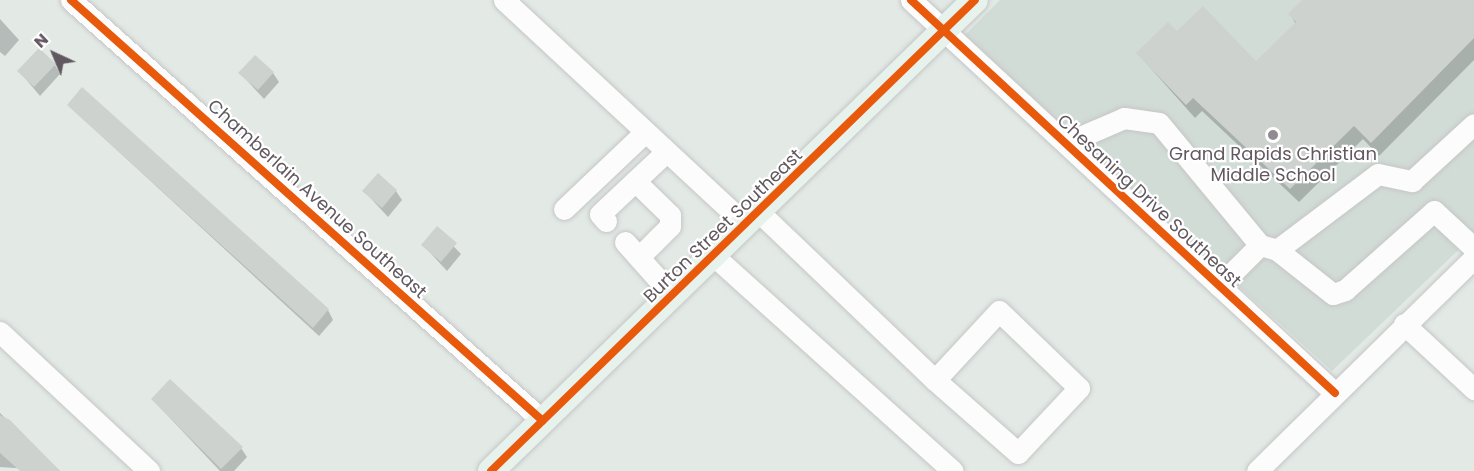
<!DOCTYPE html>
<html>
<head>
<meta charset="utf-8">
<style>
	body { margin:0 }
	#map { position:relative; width:1474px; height:471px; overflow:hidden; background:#e3eae6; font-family:Poppins,sans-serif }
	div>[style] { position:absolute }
	.education>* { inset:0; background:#d2dcd6 }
	.shadow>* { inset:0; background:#0003 }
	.building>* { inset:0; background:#cdd2ce }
	.roads { filter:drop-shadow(0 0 2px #c5c6c6) drop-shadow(0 0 2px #c5c6c6) }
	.minor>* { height:21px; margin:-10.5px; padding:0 10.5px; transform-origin:10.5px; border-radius:10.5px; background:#fbfcfb }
	.major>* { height:26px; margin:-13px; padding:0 13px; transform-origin:13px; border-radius:13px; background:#e6f2eb }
	.cycleway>* { height:8px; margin:-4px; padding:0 4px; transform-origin:4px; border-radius:4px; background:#e8590c }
	.dots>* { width:16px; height:16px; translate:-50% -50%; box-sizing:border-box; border:3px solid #fff; border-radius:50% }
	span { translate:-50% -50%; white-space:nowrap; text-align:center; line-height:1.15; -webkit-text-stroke:4.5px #fff; paint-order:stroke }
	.poi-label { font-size:18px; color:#625960 }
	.street-label { font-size:18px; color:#625960 }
	.north { position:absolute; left:24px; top:24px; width:60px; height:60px; -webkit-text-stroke:4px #fff; paint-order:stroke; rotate:316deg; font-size:16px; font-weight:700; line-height:24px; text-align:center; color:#625960 }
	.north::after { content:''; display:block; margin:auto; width:21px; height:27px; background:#625960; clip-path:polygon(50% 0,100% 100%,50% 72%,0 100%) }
</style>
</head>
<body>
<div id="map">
	<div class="education">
		<div style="clip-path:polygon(1000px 0,1474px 0,1474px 235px,1332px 371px,964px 36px)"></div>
	</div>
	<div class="shadow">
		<div style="clip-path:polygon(1304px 0,1474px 0,1474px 60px,1379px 156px,1363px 139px,1299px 202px,1202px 111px,1195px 118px,1138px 54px,1177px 33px,1256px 63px,1296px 24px,1290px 14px)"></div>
		<div style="clip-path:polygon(0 19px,19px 40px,5px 56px,0 52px)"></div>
		<div style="clip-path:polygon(55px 65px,60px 74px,40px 96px,19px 71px)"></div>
		<div style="clip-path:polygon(240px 73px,273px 73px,279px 82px,264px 99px)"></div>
		<div style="clip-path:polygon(68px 105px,328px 310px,333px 320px,319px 336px)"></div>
		<div style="clip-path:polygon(364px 191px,396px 191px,402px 200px,388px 217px)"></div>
		<div style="clip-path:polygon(437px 229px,461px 254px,447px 271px,423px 245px)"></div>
		<div style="clip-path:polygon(153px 400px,241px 448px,247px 457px,234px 471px,220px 471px)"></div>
		<div style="clip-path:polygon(0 413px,60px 471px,0 467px)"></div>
	</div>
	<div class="building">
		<div style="clip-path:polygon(1302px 0,1474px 0,1474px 38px,1371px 143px,1354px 126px,1290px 189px,1193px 98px,1186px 105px,1136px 53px,1168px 22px,1177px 31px,1203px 6px,1256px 61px,1296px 22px,1288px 14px)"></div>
		<div style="clip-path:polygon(39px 48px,56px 64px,34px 87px,17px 71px)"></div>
		<div style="clip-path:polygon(255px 55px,274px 72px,258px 90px,238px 73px)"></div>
		<div style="clip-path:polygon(82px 87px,329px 309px,313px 328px,67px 105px)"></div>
		<div style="clip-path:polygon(378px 173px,397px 190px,382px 208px,362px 191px)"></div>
		<div style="clip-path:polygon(437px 226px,457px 243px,441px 262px,421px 245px)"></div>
		<div style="clip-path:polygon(170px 379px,243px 447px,221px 469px,151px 399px)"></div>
		<div style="clip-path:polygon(0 415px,10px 420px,60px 471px,20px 471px,0 453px)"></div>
	</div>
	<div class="roads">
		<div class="minor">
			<div style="left:71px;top:0;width:632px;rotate:41.73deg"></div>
			<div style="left:504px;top:0;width:330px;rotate:42.9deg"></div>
			<div style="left:911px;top:0;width:578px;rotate:42.83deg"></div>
			<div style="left:1066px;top:143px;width:63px;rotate:-23.3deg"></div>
			<div style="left:1124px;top:118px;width:35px;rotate:8deg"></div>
			<div style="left:1159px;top:123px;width:158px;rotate:50.4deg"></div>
			<div style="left:1260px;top:245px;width:18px;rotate:16deg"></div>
			<div style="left:1277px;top:250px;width:126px;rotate:-37deg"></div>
			<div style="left:1378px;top:174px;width:35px;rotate:12deg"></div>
			<div style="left:1412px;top:181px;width:84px;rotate:-42.6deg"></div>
			<div style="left:635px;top:181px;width:49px;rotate:44.2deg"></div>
			<div style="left:670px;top:215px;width:11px;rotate:90deg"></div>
			<div style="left:670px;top:226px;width:44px;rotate:135deg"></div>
			<div style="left:564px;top:209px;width:112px;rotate:-43.5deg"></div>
			<div style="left:759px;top:212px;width:243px;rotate:43.7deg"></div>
			<div style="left:935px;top:380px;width:94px;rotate:-47.2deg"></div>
			<div style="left:999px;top:311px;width:111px;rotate:43.9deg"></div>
			<div style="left:1079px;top:388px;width:89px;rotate:133.2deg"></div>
			<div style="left:1018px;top:453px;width:111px;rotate:-138.7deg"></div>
			<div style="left:606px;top:221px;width:9px;rotate:-131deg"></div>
			<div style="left:600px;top:214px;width:91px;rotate:-43.2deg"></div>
			<div style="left:625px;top:242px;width:72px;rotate:48.4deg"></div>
			<div style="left:1277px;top:250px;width:71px;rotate:38.2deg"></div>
			<div style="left:1333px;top:294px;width:13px;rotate:-18deg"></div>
			<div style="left:1345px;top:290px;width:119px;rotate:-41.6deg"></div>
			<div style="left:1434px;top:211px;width:54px;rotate:42.8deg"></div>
			<div style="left:714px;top:256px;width:321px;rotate:42deg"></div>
			<div style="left:1219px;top:286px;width:58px;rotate:-45deg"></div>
			<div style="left:1404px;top:324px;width:96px;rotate:42.9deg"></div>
			<div style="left:0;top:332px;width:204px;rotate:43deg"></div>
			<div style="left:1257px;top:471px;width:304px;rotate:-44.5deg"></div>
		</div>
		<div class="major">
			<div style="left:491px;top:471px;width:675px;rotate:-44.22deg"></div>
		</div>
	</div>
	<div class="cycleway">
		<div style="left:71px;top:0;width:632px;rotate:41.73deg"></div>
		<div style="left:911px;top:0;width:578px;rotate:42.83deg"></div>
		<div style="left:491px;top:471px;width:675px;rotate:-44.22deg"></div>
	</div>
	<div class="dots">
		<div style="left:1273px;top:135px;background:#8f8c8f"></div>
	</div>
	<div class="poi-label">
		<span style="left:1273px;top:165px">Grand Rapids Christian<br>Middle School</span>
	</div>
	<div class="street-label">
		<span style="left:317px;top:199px;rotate:42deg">Chamberlain Avenue Southeast</span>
		<span style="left:1149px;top:201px;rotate:43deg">Chesaning Drive Southeast</span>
		<span style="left:723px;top:226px;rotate:-44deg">Burton Street Southeast</span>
	</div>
	<div class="north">N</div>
</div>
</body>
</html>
